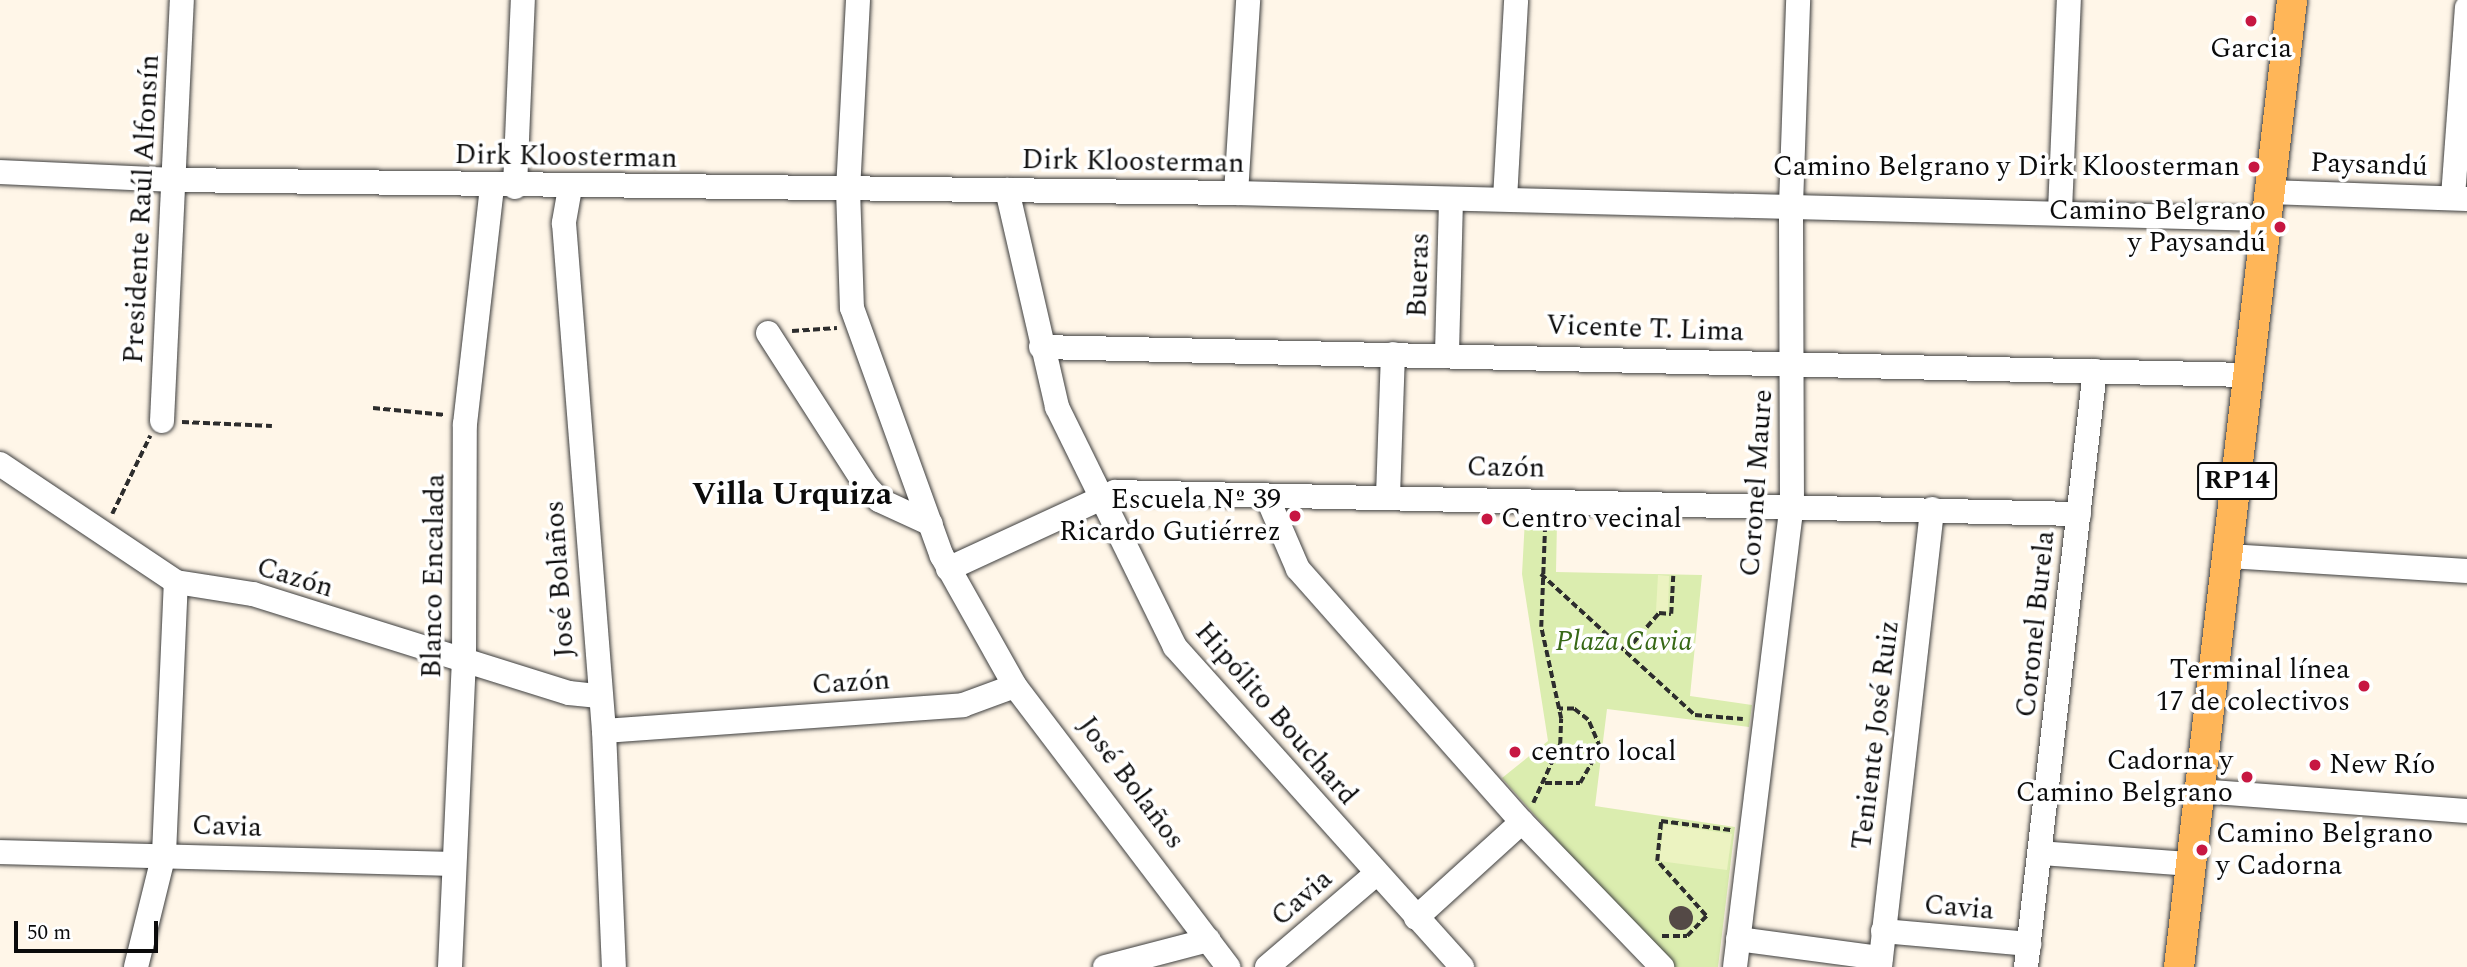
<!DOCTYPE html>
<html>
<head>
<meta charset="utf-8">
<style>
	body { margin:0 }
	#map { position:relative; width:2467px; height:967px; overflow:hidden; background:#fff6e8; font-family:Spectral,serif }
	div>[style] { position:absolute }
	.green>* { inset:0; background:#dbedaf }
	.pitch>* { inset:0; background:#ecf3c1 }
	.building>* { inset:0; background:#544946 }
	.round { border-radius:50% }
	.path>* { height:3.5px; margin-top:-1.75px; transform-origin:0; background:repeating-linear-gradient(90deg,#2d2d2d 0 7px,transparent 0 10.5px) }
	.roads { filter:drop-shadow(0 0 2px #3e3e3e) drop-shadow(0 0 2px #3e3e3e) }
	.minor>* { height:24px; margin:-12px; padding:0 12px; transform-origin:12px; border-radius:12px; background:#fff }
	.major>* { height:30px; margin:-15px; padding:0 15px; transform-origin:15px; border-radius:15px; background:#ffb658 }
	.dots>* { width:19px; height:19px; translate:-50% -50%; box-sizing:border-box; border:4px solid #fff; border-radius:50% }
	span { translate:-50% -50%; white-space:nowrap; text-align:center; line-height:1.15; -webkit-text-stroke:7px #fff; paint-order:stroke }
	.shield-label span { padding:2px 5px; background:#fff; border:2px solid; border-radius:5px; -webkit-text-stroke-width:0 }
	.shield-label { font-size:26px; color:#0b0b0b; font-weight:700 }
	.poi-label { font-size:28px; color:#0b0b0b }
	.right { translate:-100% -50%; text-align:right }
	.left { translate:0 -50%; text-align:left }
	.street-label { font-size:28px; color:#0b0b0b }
	.park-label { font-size:28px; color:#376816; font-style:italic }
	.quarter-label { font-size:32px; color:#0b0b0b; font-weight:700 }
	.scale { position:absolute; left:14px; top:921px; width:144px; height:32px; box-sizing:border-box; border:4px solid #0b0b0b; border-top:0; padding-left:9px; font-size:21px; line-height:24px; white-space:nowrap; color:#0b0b0b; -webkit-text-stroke:5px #fff; paint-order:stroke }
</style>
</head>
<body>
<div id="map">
	<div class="green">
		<div style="clip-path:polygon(1525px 519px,1557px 521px,1556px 572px,1702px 575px,1690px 696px,1752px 705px,1749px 727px,1607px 709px,1595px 806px,1735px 827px,1718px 967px,1669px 967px,1502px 778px,1548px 741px,1522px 574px)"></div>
	</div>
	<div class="pitch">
		<div style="clip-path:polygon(1658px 575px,1669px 576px,1668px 611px,1656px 611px)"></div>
		<div style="clip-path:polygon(1664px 824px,1732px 834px,1727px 870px,1659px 861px)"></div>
	</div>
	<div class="building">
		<div class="round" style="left:1669px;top:906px;width:24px;height:24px"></div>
	</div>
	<div class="path">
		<div style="left:792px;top:331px;width:45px;rotate:-3.8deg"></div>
		<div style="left:373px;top:408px;width:73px;rotate:5.5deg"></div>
		<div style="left:182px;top:422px;width:90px;rotate:2.5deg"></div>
		<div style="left:112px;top:514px;width:87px;rotate:-64deg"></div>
		<div style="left:1541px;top:574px;width:209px;rotate:42.5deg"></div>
		<div style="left:1695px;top:715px;width:48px;rotate:4.8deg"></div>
		<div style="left:1626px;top:651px;width:50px;rotate:-49deg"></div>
		<div style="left:1659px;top:613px;width:12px;rotate:5deg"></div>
		<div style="left:1671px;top:614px;width:38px;rotate:-87deg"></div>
		<div style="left:1545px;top:783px;width:35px"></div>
		<div style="left:1580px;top:783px;width:40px;rotate:-60.3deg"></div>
		<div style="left:1600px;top:748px;width:30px;rotate:-113deg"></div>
		<div style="left:1588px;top:720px;width:18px;rotate:-142deg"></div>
		<div style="left:1574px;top:709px;width:15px;rotate:180deg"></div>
		<div style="left:1533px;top:803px;width:65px;rotate:-65.4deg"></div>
		<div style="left:1560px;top:744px;width:25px;rotate:-88deg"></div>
		<div style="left:1561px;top:719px;width:94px;rotate:-102.3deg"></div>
		<div style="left:1541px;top:627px;width:105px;rotate:-87.8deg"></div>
		<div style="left:1662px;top:936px;width:25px"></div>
		<div style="left:1687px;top:936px;width:28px;rotate:-46deg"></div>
		<div style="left:1706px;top:916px;width:74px;rotate:-131.7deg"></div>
		<div style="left:1657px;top:861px;width:40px;rotate:-84.3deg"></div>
		<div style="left:1661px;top:821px;width:70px;rotate:7.4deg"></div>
	</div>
	<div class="roads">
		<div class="minor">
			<div style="left:858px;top:0;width:189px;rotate:93deg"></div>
			<div style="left:848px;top:189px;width:119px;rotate:88.1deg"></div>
			<div style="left:852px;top:308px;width:264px;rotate:70.1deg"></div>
			<div style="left:942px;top:556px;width:149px;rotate:60.7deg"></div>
			<div style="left:1015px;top:686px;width:353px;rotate:52.8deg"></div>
			<div style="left:0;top:172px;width:174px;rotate:2.6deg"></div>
			<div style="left:174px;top:180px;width:1062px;rotate:0.7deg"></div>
			<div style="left:1236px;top:193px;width:1030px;rotate:1.45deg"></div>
			<div style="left:515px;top:187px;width:187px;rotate:-87.6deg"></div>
			<div style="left:570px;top:188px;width:36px;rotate:100deg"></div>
			<div style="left:564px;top:223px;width:510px;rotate:85.5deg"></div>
			<div style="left:604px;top:731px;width:236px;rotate:87.6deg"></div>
			<div style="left:1007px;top:190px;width:223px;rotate:77deg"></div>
			<div style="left:1057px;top:407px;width:267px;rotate:63.8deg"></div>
			<div style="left:1175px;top:647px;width:430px;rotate:48.1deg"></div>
			<div style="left:2269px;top:192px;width:198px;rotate:2deg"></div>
			<div style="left:1236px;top:193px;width:193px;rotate:-86.4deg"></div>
			<div style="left:2453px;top:197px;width:190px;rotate:-85.8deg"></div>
			<div style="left:1505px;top:199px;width:199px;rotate:-86.8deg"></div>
			<div style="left:2060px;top:211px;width:211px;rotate:-87.6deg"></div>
			<div style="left:768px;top:333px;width:183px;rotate:57.3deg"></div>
			<div style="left:867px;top:487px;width:18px;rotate:47deg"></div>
			<div style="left:879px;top:500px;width:57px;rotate:24.8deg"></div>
			<div style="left:1041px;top:347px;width:1207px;rotate:1.33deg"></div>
			<div style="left:1447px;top:353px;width:154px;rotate:-88.5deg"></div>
			<div style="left:162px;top:421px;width:421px;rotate:-87.3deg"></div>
			<div style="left:0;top:464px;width:212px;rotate:33.8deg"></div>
			<div style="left:176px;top:582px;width:78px;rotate:8.9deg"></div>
			<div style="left:253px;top:594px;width:331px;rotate:17.4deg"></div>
			<div style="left:569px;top:693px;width:30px;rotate:6deg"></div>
			<div style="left:1388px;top:496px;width:142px;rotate:-88deg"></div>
			<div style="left:1267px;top:497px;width:78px;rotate:66.7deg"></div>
			<div style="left:1298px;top:569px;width:338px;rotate:48.5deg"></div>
			<div style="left:1522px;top:822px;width:202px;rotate:46deg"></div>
			<div style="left:2229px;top:556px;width:238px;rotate:3.6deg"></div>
			<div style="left:948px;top:569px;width:184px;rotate:-24.8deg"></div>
			<div style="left:1115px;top:492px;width:964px;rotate:1.31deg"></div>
			<div style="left:604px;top:731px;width:360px;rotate:-4.1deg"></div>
			<div style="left:963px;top:705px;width:55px;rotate:-20.1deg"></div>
			<div style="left:2200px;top:791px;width:268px;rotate:4.3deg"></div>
			<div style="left:0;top:852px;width:452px;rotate:1.5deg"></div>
			<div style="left:2040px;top:853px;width:150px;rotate:4.2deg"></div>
			<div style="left:1416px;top:918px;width:143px;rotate:-42.2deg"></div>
			<div style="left:1883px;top:931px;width:147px;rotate:5.1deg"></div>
			<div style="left:1738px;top:939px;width:144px;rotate:7.6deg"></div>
			<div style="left:136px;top:967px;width:116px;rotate:-76.1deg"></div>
			<div style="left:164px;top:854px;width:272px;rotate:-87.5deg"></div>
			<div style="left:450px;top:967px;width:306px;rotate:-87.4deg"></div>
			<div style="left:464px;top:661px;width:237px;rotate:-89.8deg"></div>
			<div style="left:465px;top:424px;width:240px;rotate:-83.5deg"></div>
			<div style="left:1105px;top:967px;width:107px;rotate:-14.6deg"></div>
			<div style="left:1267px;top:967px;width:143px;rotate:-40.5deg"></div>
			<div style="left:1735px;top:967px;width:466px;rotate:-83deg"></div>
			<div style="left:1792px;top:505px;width:300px;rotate:-90.2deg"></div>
			<div style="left:1791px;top:205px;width:205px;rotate:-88deg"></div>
			<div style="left:1880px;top:967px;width:461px;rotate:-83.5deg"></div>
			<div style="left:2026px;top:967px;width:600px;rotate:-83.4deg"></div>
		</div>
		<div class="major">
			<div style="left:2179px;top:967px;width:974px;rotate:-83.33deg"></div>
		</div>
	</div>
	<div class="dots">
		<div style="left:2251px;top:21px;background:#c71742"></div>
		<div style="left:2254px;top:167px;background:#c71742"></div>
		<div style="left:2280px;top:227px;background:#c71742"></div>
		<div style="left:1295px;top:516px;background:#c71742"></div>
		<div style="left:1487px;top:519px;background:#c71742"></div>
		<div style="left:2364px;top:686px;background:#c71742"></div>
		<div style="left:1515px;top:752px;background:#c71742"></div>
		<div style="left:2315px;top:765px;background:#c71742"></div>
		<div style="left:2247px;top:777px;background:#c71742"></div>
		<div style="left:2202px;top:850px;background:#c71742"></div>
	</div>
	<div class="shield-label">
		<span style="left:2237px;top:481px">RP14</span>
	</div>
	<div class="poi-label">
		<span style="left:2251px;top:49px">Garcia</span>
		<span class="right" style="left:2240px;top:167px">Camino Belgrano y Dirk Kloosterman</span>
		<span class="right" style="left:2266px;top:227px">Camino Belgrano<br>y Paysandú</span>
		<span class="right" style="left:1281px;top:516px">Escuela Nº 39<br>Ricardo Gutiérrez</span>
		<span class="left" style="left:1501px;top:519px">Centro vecinal</span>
		<span class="right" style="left:2350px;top:686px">Terminal línea<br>17 de colectivos</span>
		<span class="left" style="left:1531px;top:752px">centro local</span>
		<span class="right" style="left:2233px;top:777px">Cadorna y<br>Camino Belgrano</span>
		<span class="left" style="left:2329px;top:765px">New Río</span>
		<span class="left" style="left:2216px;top:850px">Camino Belgrano<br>y Cadorna</span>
	</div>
	<div class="street-label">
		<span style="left:566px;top:157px;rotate:1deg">Dirk Kloosterman</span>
		<span style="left:1133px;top:162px;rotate:1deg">Dirk Kloosterman</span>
		<span style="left:2369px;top:165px;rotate:2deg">Paysandú</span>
		<span style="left:142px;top:209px;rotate:-87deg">Presidente Raúl Alfonsín</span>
		<span style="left:1419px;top:275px;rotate:-88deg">Bueras</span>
		<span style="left:1645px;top:329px;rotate:2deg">Vicente T. Lima</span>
		<span style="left:1506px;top:468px;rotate:1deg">Cazón</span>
		<span style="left:1757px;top:483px;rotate:-86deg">Coronel Maure</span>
		<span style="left:434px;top:576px;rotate:-89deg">Blanco Encalada</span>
		<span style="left:295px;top:578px;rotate:17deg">Cazón</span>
		<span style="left:560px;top:579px;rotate:-94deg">José Bolaños</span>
		<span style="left:2036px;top:624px;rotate:-84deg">Coronel Burela</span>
		<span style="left:851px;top:683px;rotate:-4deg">Cazón</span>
		<span style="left:1276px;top:714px;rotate:49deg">Hipólito Bouchard</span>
		<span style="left:1876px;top:735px;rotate:-83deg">Teniente José Ruiz</span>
		<span style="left:1131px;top:783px;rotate:53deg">José Bolaños</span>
		<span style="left:227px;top:827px;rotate:2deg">Cavia</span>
		<span style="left:1302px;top:898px;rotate:-41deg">Cavia</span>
		<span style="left:1959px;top:908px;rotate:5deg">Cavia</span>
	</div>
	<div class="park-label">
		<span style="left:1624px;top:642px">Plaza Cavia</span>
	</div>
	<div class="quarter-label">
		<span style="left:792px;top:495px">Villa Urquiza</span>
	</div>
	<div class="scale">50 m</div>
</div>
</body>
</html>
